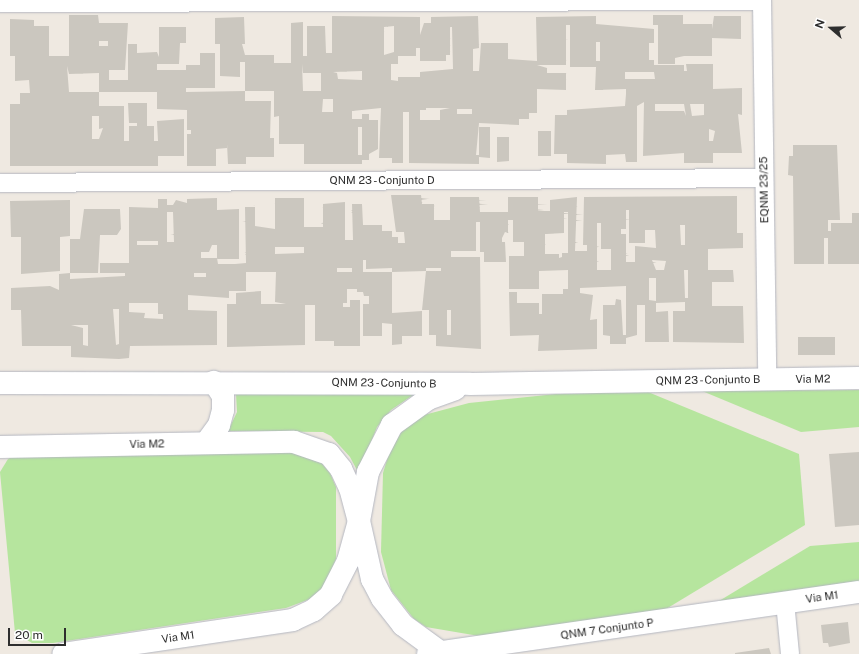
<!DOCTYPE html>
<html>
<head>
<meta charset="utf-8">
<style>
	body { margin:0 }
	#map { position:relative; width:859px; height:654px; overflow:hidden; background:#efe9e1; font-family:"Public Sans",sans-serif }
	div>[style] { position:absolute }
	.green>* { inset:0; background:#b6e59e }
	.building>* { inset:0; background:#cbc7bf }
	.roads { filter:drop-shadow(0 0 1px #b4b7c1) drop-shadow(0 0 1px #b4b7c1) }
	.minor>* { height:18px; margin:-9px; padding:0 9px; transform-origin:9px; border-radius:9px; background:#fff }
	.secondary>* { height:22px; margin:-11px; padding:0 11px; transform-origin:11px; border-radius:11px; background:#fff }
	span { translate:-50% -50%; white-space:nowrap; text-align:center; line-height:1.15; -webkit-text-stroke:3px #fff; paint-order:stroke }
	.street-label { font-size:11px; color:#2e2e2e }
	.north { position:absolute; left:811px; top:8px; width:40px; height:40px; -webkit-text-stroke:3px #fff; paint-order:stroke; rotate:290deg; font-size:11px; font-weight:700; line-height:16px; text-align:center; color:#2e2e2e }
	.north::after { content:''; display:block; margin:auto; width:14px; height:18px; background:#2e2e2e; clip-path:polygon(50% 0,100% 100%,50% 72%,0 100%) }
	.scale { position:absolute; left:8px; top:628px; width:58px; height:18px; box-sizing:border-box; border:2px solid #2e2e2e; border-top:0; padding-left:5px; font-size:12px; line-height:14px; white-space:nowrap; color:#2e2e2e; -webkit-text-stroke:3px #fff; paint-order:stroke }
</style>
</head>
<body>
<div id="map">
	<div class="green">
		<div style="clip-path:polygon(859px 390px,859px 427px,801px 432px,702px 391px)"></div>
		<div style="clip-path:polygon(648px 392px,799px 454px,805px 525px,666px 609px,479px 636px,426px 627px,414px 619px,391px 590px,381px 552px,383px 473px,389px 453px,402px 431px,424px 415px,469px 403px,556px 394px)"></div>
		<div style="clip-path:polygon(416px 393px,391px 410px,377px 427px,359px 474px,350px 457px,331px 436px,323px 432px,228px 431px,237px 412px,236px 394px)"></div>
		<div style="clip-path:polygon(298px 452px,318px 459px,330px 473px,336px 487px,336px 559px,325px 586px,310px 599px,286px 608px,53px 643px,32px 643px,15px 633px,0 472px,8px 459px,13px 456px)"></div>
		<div style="clip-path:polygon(859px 542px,859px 581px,719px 601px,810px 546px)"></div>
	</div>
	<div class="building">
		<div style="clip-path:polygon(evenodd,69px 15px,98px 15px,99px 23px,128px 23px,125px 70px,109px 70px,109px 80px,128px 80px,128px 44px,137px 44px,137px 53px,157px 52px,159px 57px,159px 27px,186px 27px,186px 43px,180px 43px,179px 64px,157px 64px,157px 70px,186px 70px,186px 65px,200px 65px,200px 53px,215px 53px,215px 88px,186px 88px,186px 92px,245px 91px,245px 101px,271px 101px,270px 138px,274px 138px,274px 157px,246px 157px,246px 164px,228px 164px,227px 144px,227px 148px,216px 149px,216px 166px,187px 166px,187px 134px,191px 134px,191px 130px,187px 130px,187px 110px,157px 109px,157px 92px,99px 92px,99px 73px,69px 74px,67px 66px,69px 92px,99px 92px,99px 106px,124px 106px,124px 141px,129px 141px,129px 126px,137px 126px,137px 123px,129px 123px,128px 103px,147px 103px,147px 126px,154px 126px,154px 141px,158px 141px,157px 121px,184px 119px,184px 156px,158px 156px,158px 166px,10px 166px,10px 104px,20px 104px,20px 93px,30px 93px,29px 80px,15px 81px,15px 56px,10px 56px,10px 19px,34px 20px,34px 26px,49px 26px,49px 56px,69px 56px,69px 15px,99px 41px,108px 41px,108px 46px,99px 46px,99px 41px,69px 15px,92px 116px,99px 116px,99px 129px,103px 128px,99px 139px,92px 139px,92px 116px)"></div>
		<div style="clip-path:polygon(653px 15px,683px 15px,683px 24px,712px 24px,712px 29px,714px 16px,741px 16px,741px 39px,712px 38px,712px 56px,684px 56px,675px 58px,675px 64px,658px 64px,658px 25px,653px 25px)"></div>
		<div style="clip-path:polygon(evenodd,332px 16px,420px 17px,420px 35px,424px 23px,431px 23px,431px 17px,478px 16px,479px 48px,473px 49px,473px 71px,479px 71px,481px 43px,508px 43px,508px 59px,537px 61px,536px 17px,596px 16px,596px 24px,654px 29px,654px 43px,649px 43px,649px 60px,654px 60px,654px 65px,684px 65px,684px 71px,687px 71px,686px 64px,713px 64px,713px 89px,742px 88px,742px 115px,738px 114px,742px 153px,713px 153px,713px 163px,684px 163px,684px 153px,643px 156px,644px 102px,637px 106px,637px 162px,626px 162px,625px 154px,606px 155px,606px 164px,567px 163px,567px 154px,554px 154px,555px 115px,567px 115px,567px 110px,625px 106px,626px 94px,626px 89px,595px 90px,596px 67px,570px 67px,570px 25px,566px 25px,566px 65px,537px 65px,547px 68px,547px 73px,566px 73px,566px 90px,537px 89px,537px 113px,529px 113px,529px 119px,519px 119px,519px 125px,479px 123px,476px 155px,479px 155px,479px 127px,490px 127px,490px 158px,479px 157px,479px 164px,409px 163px,409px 112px,403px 112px,403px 163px,392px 163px,392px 158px,379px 158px,381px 108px,352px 111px,352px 119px,362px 119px,362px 114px,369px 114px,369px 120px,378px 120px,378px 149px,369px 154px,369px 160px,362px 160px,362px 164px,304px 164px,304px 144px,279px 144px,279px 116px,274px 117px,274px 91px,245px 91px,245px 62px,240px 62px,240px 77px,220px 76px,220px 44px,215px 44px,215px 18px,244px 17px,245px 44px,242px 44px,245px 55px,274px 55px,274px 63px,291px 63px,291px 23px,303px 22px,303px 56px,307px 56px,307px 26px,325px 26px,326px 53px,332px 53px,332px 16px,394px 26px,394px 52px,384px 55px,384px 27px,394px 26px,332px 16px,450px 27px,452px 27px,453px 69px,420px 72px,420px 77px,398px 77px,398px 81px,391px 80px,391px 64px,398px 64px,398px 56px,416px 56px,416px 48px,420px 48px,420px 61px,446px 61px,446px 55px,450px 55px,450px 27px,332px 16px,596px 42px,600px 42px,600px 61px,596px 61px,596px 42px,332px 16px,302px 64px,303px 73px,321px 73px,321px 91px,303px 91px,302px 64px,332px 16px,362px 71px,362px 80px,338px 79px,337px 73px,333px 72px,362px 71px,332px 16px,625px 72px,654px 72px,655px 79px,625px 79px,625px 72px,332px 16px,323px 99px,333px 99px,333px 112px,322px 112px,323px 99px,332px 16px,655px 104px,684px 104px,686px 116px,684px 111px,655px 111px,655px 104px,332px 16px,690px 104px,704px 104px,704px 115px,692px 116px,690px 104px,332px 16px,426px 108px,450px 108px,440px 110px,440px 120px,420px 120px,420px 110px,426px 110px,426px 108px,332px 16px,457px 109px,472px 109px,472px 114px,457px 114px,457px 109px,332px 16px,358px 127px,362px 127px,362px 155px,358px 155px,358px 127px,332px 16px,709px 129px,715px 131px,713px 141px,709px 141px,709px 129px)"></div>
		<div style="clip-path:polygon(538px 131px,551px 131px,551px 156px,538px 156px)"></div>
		<div style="clip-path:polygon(497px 137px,509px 137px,509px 161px,497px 162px)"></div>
		<div style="clip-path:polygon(793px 145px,837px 145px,840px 220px,828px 220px,828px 231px,831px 231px,831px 223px,852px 223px,852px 213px,859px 213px,859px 264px,828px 264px,828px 238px,824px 238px,824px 264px,794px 264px,793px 176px,788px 175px,789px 156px,793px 156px)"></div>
		<div style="clip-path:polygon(evenodd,391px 195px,421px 195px,422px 204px,434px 204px,434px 220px,450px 220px,450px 197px,479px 197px,480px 212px,508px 212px,508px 197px,538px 197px,538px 211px,550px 211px,550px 200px,577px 197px,575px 251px,587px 251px,587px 245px,583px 245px,584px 197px,737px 196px,737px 233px,743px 233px,743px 248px,708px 249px,708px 270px,733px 270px,734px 282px,712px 282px,712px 306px,743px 306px,744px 343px,673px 342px,673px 311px,685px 311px,685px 302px,656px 303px,656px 312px,668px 311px,669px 342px,645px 342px,645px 305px,637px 305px,637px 335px,626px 338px,626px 344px,610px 344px,610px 336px,603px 335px,603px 305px,615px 305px,616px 299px,621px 300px,623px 335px,626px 335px,626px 286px,580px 288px,580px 293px,593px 295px,590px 320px,597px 319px,597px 349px,538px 351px,539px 335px,510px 336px,509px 292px,517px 292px,517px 303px,539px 303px,539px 314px,542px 314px,542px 294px,563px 294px,563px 289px,568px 289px,568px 270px,539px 271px,539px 289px,509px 289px,509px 256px,524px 256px,524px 242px,513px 242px,513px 220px,508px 220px,508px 233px,505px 232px,502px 238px,502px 242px,505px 242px,506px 262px,484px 262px,484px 252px,480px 252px,480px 222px,476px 222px,476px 251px,451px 251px,451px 257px,480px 257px,481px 349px,436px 346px,436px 335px,429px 335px,429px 310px,422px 310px,426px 271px,392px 272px,392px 313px,422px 311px,422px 336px,402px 336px,402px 344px,392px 345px,392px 324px,382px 323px,382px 336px,363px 336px,363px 304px,369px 304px,369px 296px,364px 296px,363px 292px,357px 292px,357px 289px,347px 289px,347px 303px,343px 303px,343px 307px,350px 307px,350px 300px,360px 300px,360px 346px,334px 346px,334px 341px,315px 341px,315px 305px,305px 305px,305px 345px,227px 347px,227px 304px,236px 304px,236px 293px,261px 291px,261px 304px,286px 304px,275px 302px,276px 272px,246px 272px,246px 291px,229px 291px,229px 298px,188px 295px,188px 310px,217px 311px,217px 345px,130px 346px,129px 358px,119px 359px,71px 357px,71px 346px,22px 346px,21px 310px,11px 310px,11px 288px,50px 286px,59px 290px,59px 274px,70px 273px,70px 279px,125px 276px,125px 273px,100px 273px,100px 263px,129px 263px,129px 207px,158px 208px,158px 199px,167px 199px,167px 205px,173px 205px,176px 200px,187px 203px,187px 199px,217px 198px,217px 210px,239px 209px,239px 259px,217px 259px,217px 245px,212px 245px,209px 252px,201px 252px,201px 258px,217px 258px,218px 264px,235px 264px,246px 263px,245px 207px,255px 207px,255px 226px,275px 229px,275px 198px,304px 198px,304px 227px,323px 227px,323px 204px,345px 202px,345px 240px,353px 240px,352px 204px,362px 204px,363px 225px,382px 225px,382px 231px,392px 231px,392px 237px,398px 237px,398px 243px,405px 243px,404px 232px,396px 232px,391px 195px,626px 210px,629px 210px,629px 243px,645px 243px,645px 230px,655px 230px,656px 248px,635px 246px,635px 262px,626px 262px,626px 234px,621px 234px,621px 229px,626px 229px,626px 210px,391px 195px,167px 212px,173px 212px,174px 242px,167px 242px,167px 212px,391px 195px,564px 212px,568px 212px,568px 253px,562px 253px,562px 257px,559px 258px,559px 254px,545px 254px,545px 234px,564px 233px,564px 212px,391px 195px,597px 223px,601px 223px,601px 249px,611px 249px,611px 270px,597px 270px,597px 223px,391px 195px,680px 225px,685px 225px,685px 245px,681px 245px,680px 225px,391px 195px,137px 241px,158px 241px,158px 245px,137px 245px,137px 241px,391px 195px,275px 247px,304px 247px,304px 253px,275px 254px,275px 247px,391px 195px,363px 260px,366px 260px,366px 269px,392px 268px,392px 272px,363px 272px,363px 260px,391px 195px,652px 260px,666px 261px,664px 270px,656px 270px,652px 260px,391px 195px,337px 268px,352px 268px,352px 272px,337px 272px,337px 268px,391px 195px,426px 268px,441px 268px,441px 271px,426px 271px,426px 268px,391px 195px,684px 270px,688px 270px,688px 298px,685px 298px,684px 270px,391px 195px,194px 273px,206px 273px,206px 277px,194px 277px,194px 273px,391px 195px,649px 278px,656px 278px,656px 301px,649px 300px,649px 278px,391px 195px,129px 303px,158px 303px,158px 314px,163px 314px,163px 319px,144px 318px,145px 313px,129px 312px,129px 303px,391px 195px,113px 309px,119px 309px,119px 344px,116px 345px,113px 309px,391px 195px,447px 310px,451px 310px,451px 335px,447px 335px,447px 310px,391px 195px,71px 325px,88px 325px,88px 346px,83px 345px,83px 328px,71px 325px)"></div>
		<div style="clip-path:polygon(70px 200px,70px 236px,60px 237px,60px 271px,21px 274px,21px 237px,11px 237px,10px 201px)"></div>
		<div style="clip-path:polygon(84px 209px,120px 209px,121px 229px,117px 235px,100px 235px,98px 273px,70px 273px,70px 239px,80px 239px)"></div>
		<div style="clip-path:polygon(798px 337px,835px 337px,835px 355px,798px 355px)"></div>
		<div style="clip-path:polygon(859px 452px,859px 525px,835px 527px,829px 454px)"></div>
		<div style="clip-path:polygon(848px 622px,850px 643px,829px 647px,828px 643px,823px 643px,821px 625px)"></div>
		<div style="clip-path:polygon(769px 648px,771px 654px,735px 654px,735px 653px)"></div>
	</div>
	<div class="roads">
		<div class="minor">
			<div style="left:762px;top:0;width:379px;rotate:89.2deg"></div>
			<div style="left:0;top:3px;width:762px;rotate:-0.15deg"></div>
			<div style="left:0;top:183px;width:764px;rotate:-0.37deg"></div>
			<div style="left:785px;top:602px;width:52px;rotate:84.5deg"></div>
		</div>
		<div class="secondary">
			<div style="left:0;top:383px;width:470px;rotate:0.1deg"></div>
			<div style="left:470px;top:384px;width:389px;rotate:-0.9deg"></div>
			<div style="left:206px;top:443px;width:22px;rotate:-54deg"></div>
			<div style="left:219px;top:425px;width:16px;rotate:-75deg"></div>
			<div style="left:223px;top:410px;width:14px;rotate:-90deg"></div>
			<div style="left:223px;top:396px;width:17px;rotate:-123deg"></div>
			<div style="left:0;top:447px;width:294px;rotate:-1deg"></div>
			<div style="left:294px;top:442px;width:37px;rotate:19deg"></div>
			<div style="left:329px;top:454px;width:19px;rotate:51deg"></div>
			<div style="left:341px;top:469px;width:21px;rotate:65deg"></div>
			<div style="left:350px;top:488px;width:34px;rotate:75deg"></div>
			<div style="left:359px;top:521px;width:41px;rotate:105.4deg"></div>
			<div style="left:348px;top:561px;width:38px;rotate:117deg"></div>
			<div style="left:331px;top:595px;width:23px;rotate:139deg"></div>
			<div style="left:314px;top:610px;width:23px;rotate:155deg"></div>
			<div style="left:293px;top:620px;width:232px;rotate:171.6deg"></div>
			<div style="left:440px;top:652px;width:46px;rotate:-143.9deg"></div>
			<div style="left:403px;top:625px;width:34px;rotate:-128deg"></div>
			<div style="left:382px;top:598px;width:21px;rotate:-118deg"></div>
			<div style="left:372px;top:579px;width:59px;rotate:-102.6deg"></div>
			<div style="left:359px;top:521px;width:50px;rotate:-79.6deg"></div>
			<div style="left:368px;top:472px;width:53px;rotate:-62.9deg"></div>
			<div style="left:392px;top:425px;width:44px;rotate:-35.8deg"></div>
			<div style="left:428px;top:399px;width:29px;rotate:-20deg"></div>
			<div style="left:428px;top:654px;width:435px;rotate:-8.2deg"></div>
		</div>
	</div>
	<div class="street-label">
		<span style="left:382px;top:180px">QNM 23 - Conjunto D</span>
		<span style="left:764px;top:190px;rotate:-91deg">EQNM 23/25</span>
		<span style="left:813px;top:379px;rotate:-1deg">Via M2</span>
		<span style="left:708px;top:380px;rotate:-1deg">QNM 23 - Conjunto B</span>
		<span style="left:384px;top:383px;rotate:1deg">QNM 23 - Conjunto B</span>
		<span style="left:147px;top:444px;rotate:-1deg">Via M2</span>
		<span style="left:822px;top:597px;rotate:-8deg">Via M1</span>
		<span style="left:607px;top:629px;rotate:-8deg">QNM 7 Conjunto P</span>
		<span style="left:178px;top:637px;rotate:-8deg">Via M1</span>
	</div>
	<div class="north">N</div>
	<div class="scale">20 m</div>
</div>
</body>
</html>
